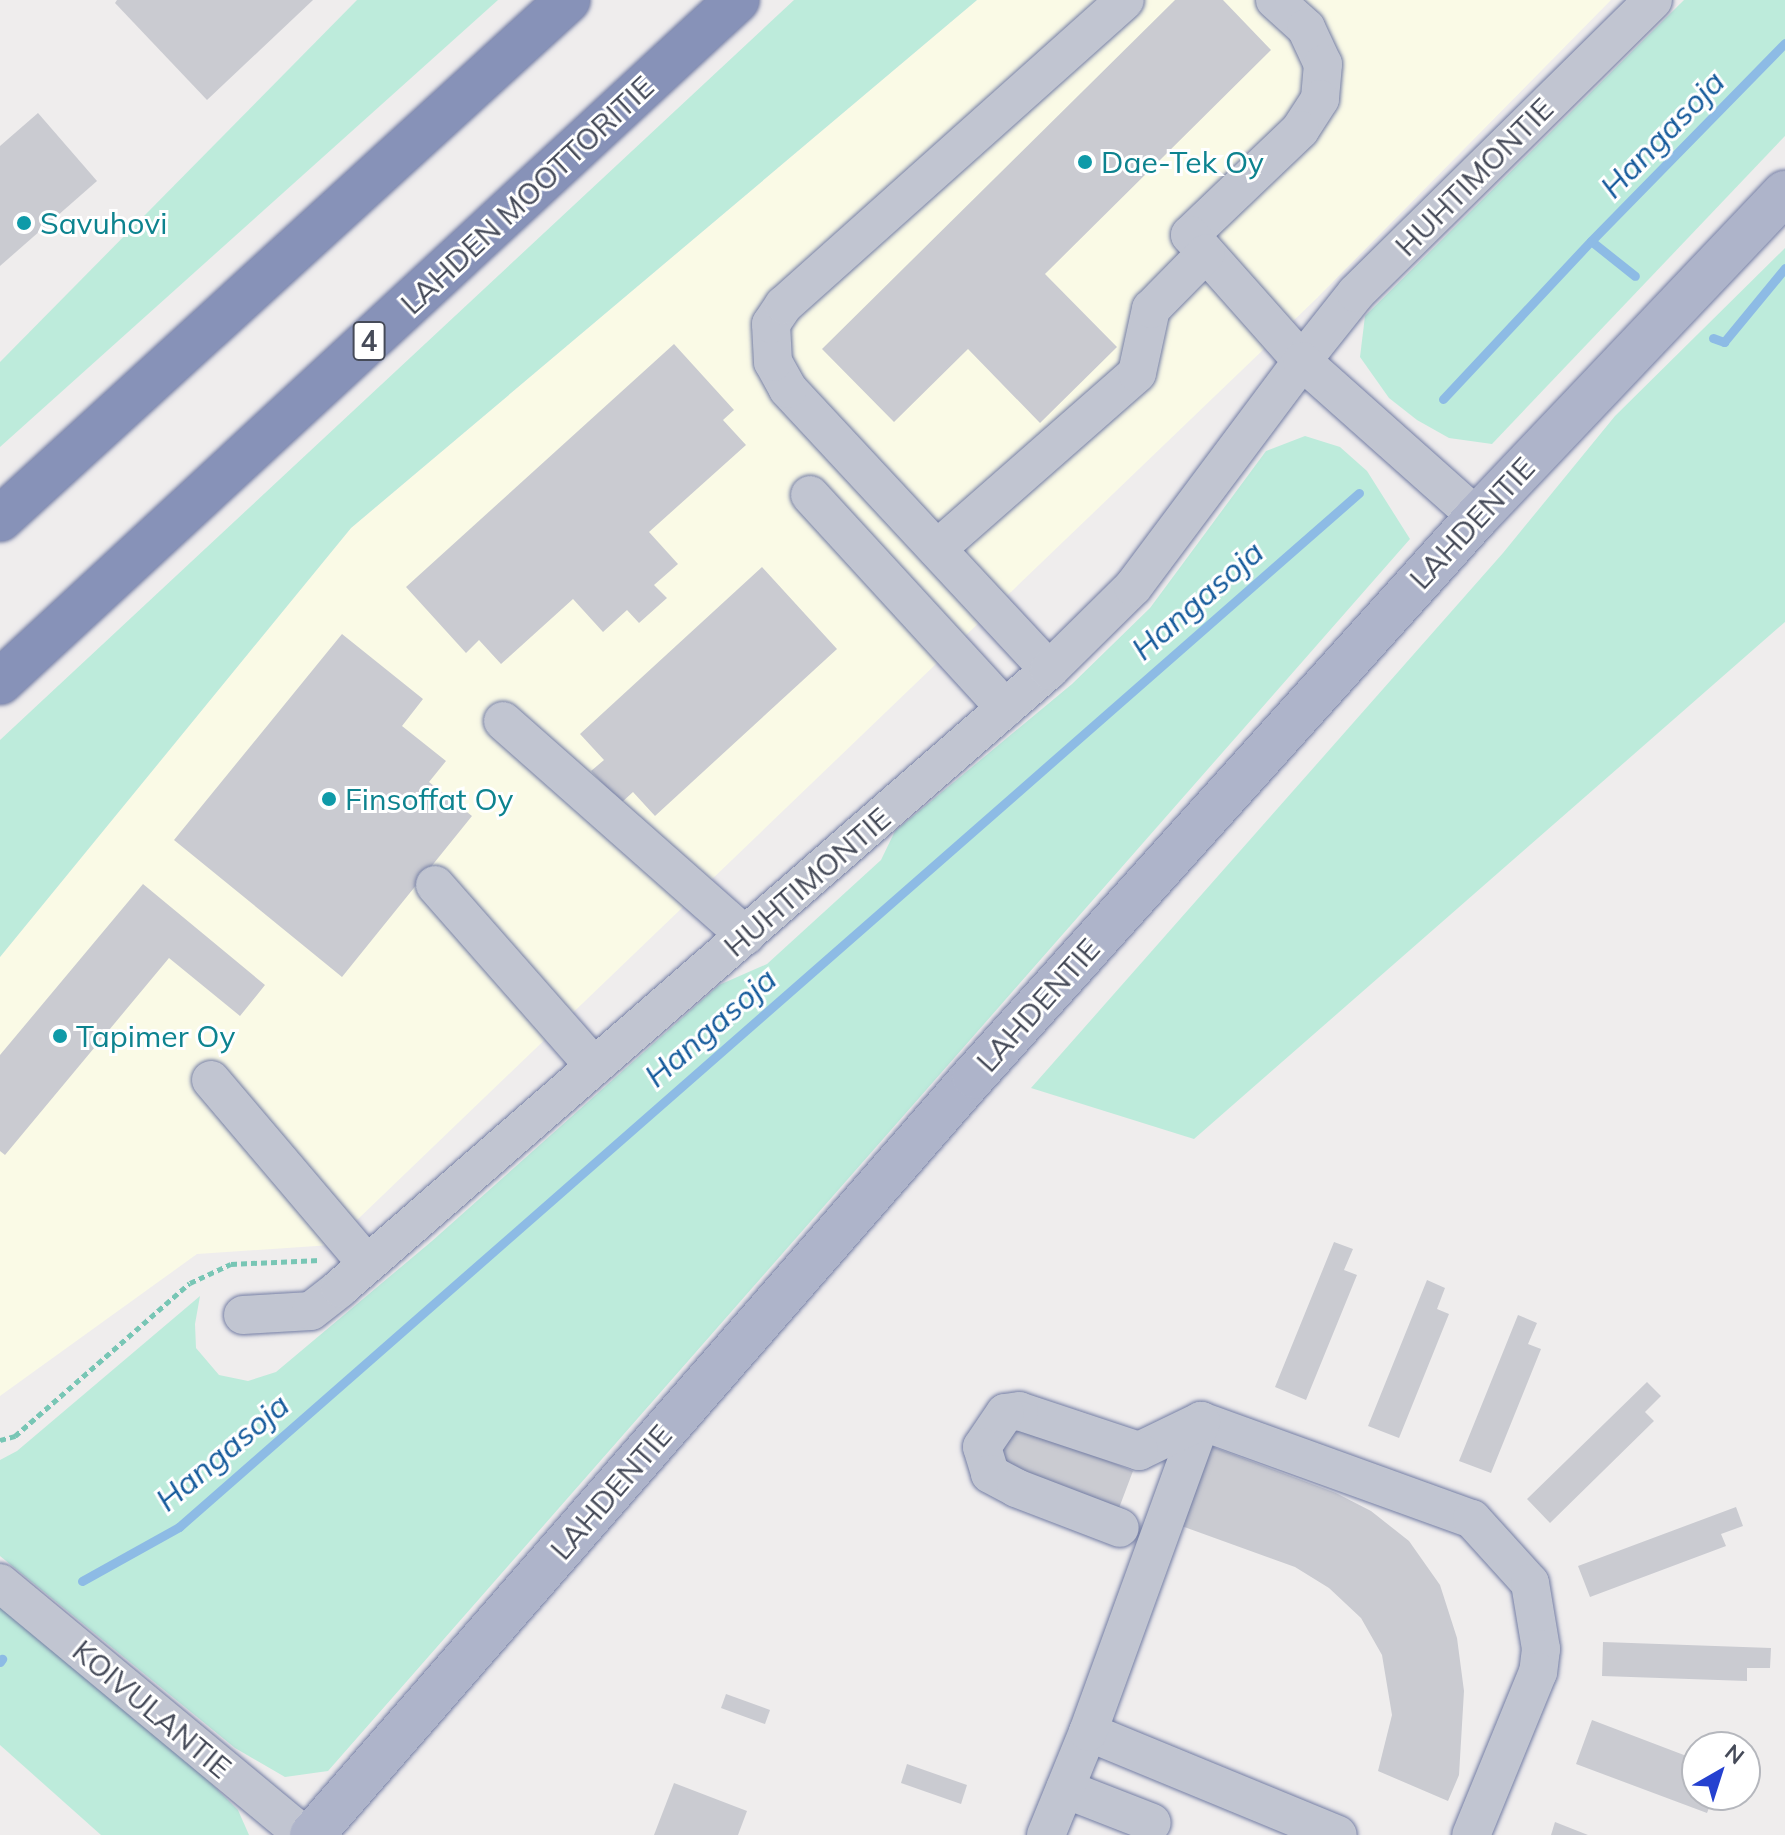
<!DOCTYPE html>
<html>
<head>
<meta charset="utf-8">
<style>
	body { margin:0 }
	#map { position:relative; width:1785px; height:1835px; overflow:hidden; background:#efeded; font-family:Mulish,sans-serif }
	div>[style] { position:absolute }
	.commercial>* { inset:0; background:#fafae6 }
	.green>* { inset:0; background:#bdebdb }
	.stream>* { height:9px; margin:-4.5px; padding:0 4.5px; transform-origin:4.5px; border-radius:4.5px; background:#8dbbe5 }
	.building>* { inset:0; background:#cacbd1 }
	.path>* { height:5px; margin-top:-2.5px; transform-origin:0; background:repeating-linear-gradient(90deg,#78c6b5 0 6px,transparent 0 10px) }
	.roads { filter:drop-shadow(0 0 2px #737da4) drop-shadow(0 0 2px #737da4) }
	.minor>* { height:38px; margin:-19px; padding:0 19px; transform-origin:19px; border-radius:19px; background:#c1c5d1 }
	.major>* { height:44px; margin:-22px; padding:0 22px; transform-origin:22px; border-radius:22px; background:#aeb4ca }
	.highway>* { height:44px; margin:-22px; padding:0 22px; transform-origin:22px; border-radius:22px; background:#8792b8 }
	.dots>* { width:22px; height:22px; translate:-50% -50%; box-sizing:border-box; border:4px solid #fff; border-radius:50% }
	span { translate:-50% -50%; white-space:nowrap; text-align:center; line-height:1.15; -webkit-text-stroke:6px #fff; paint-order:stroke }
	.shield-label span { padding:2px 6px; background:#fff; border:2px solid; border-radius:6px; -webkit-text-stroke-width:0 }
	.shield-label { font-size:28px; color:#464b59; font-weight:700 }
	.culture-label { font-size:30px; color:#0d838f }
	.left { translate:0 -50%; text-align:left }
	.street-label { font-size:30px; color:#464b59 }
	.water-label { font-size:32px; color:#165b9c; font-style:italic }
	.north { position:absolute; left:1681px; top:1731px; width:80px; height:80px; box-sizing:border-box; background:#fff; border:2px solid #b5b7bd; border-radius:50%; rotate:39deg; font-size:22px; font-weight:700; line-height:32px; text-align:center; color:#464b59 }
	.north::after { content:''; display:block; margin:auto; width:28px; height:36px; background:#2541d0; clip-path:polygon(50% 0,100% 100%,50% 72%,0 100%) }
</style>
</head>
<body>
<div id="map">
	<div class="commercial">
		<div style="clip-path:polygon(977px 0,1611px 0,1317px 298px,331px 1245px,197px 1254px,0 1396px,0 957px,351px 528px)"></div>
	</div>
	<div class="green">
		<div style="clip-path:polygon(357px 0,498px 0,0 447px,0 362px)"></div>
		<div style="clip-path:polygon(794px 0,977px 0,351px 528px,0 957px,0 740px)"></div>
		<div style="clip-path:polygon(1684px 0,1785px 0,1785px 136px,1492px 444px,1449px 438px,1417px 420px,1389px 398px,1360px 357px,1365px 316px)"></div>
		<div style="clip-path:polygon(1785px 248px,1785px 622px,1194px 1139px,1031px 1088px,1503px 553px,1615px 416px)"></div>
		<div style="clip-path:polygon(1305px 436px,1340px 447px,1367px 471px,1410px 539px,328px 1771px,285px 1777px,235px 1748px,0 1556px,0 1460px,17px 1451px,200px 1296px,195px 1324px,196px 1348px,219px 1375px,248px 1381px,276px 1372px,432px 1241px,719px 985px,767px 964px,881px 860px,895px 831px,1072px 684px,1150px 608px,1266px 451px)"></div>
		<div style="clip-path:polygon(0 1600px,211px 1783px,238px 1810px,249px 1835px,101px 1835px,0 1745px)"></div>
	</div>
	<div class="stream">
		<div style="left:1591px;top:241px;width:56px;rotate:38.5deg"></div>
		<div style="left:1713px;top:338px;width:12px;rotate:20deg"></div>
		<div style="left:1724px;top:342px;width:96px;rotate:-50.5deg"></div>
		<div style="left:1443px;top:399px;width:216px;rotate:-46.9deg"></div>
		<div style="left:1591px;top:241px;width:277px;rotate:-45.6deg"></div>
		<div style="left:82px;top:1581px;width:111px;rotate:-29.1deg"></div>
		<div style="left:179px;top:1527px;width:1569px;rotate:-41.23deg"></div>
		<div style="left:0;top:1662px;width:4px;rotate:-56deg"></div>
	</div>
	<div class="building">
		<div style="clip-path:polygon(117px 0,313px 0,207px 100px,115px 3px)"></div>
		<div style="clip-path:polygon(1175px 0,1223px 0,1271px 50px,1045px 274px,1117px 347px,1040px 423px,968px 349px,894px 422px,822px 349px)"></div>
		<div style="clip-path:polygon(38px 113px,97px 181px,0 266px,0 146px)"></div>
		<div style="clip-path:polygon(674px 344px,734px 410px,723px 420px,746px 445px,649px 532px,678px 564px,654px 585px,667px 598px,639px 623px,627px 610px,603px 632px,573px 599px,501px 664px,479px 640px,466px 653px,406px 587px)"></div>
		<div style="clip-path:polygon(762px 567px,837px 649px,655px 816px,633px 792px,621px 803px,591px 771px,604px 760px,580px 734px)"></div>
		<div style="clip-path:polygon(342px 634px,423px 699px,402px 726px,446px 761px,429px 782px,472px 816px,342px 977px,174px 840px)"></div>
		<div style="clip-path:polygon(143px 884px,265px 985px,240px 1016px,169px 958px,5px 1155px,0 1151px,0 1055px)"></div>
		<div style="clip-path:polygon(1334px 1242px,1353px 1249px,1344px 1270px,1357px 1275px,1306px 1400px,1275px 1387px)"></div>
		<div style="clip-path:polygon(1427px 1280px,1445px 1288px,1437px 1309px,1449px 1314px,1399px 1438px,1368px 1426px)"></div>
		<div style="clip-path:polygon(1518px 1315px,1537px 1323px,1528px 1344px,1541px 1349px,1491px 1473px,1459px 1461px)"></div>
		<div style="clip-path:polygon(1647px 1382px,1661px 1396px,1645px 1412px,1654px 1421px,1550px 1523px,1527px 1499px)"></div>
		<div style="clip-path:polygon(1010px 1424px,1110px 1458px,1109px 1461px,1133px 1471px,1116px 1516px,993px 1470px)"></div>
		<div style="clip-path:polygon(1208px 1445px,1336px 1493px,1371px 1511px,1409px 1541px,1440px 1585px,1457px 1638px,1464px 1691px,1459px 1775px,1448px 1801px,1378px 1771px,1392px 1715px,1382px 1655px,1361px 1618px,1329px 1588px,1295px 1567px,1176px 1524px)"></div>
		<div style="clip-path:polygon(1736px 1507px,1743px 1526px,1721px 1534px,1726px 1546px,1590px 1597px,1578px 1566px)"></div>
		<div style="clip-path:polygon(1603px 1642px,1771px 1648px,1770px 1668px,1747px 1668px,1747px 1681px,1602px 1676px)"></div>
		<div style="clip-path:polygon(726px 1694px,770px 1710px,765px 1724px,721px 1708px)"></div>
		<div style="clip-path:polygon(1592px 1720px,1697px 1760px,1697px 1795px,1714px 1795px,1707px 1813px,1576px 1764px)"></div>
		<div style="clip-path:polygon(907px 1764px,967px 1785px,961px 1804px,901px 1783px)"></div>
		<div style="clip-path:polygon(674px 1783px,747px 1811px,738px 1835px,654px 1835px)"></div>
		<div style="clip-path:polygon(1555px 1822px,1588px 1835px,1551px 1835px)"></div>
	</div>
	<div class="path">
		<div style="left:0;top:1440px;width:16px;rotate:-15deg"></div>
		<div style="left:15px;top:1436px;width:232px;rotate:-41.2deg"></div>
		<div style="left:190px;top:1283px;width:45px;rotate:-24.9deg"></div>
		<div style="left:231px;top:1264px;width:89px;rotate:-2.6deg"></div>
	</div>
	<div class="roads">
		<div class="minor">
			<div style="left:1275px;top:0;width:42px;rotate:42.1deg"></div>
			<div style="left:1306px;top:28px;width:40px;rotate:65deg"></div>
			<div style="left:1323px;top:64px;width:35px;rotate:95deg"></div>
			<div style="left:1320px;top:99px;width:37px;rotate:123deg"></div>
			<div style="left:1300px;top:130px;width:152px;rotate:136.3deg"></div>
			<div style="left:1190px;top:235px;width:169px;rotate:48.4deg"></div>
			<div style="left:1302px;top:361px;width:87px;rotate:-51.5deg"></div>
			<div style="left:1356px;top:293px;width:417px;rotate:-44.6deg"></div>
			<div style="left:810px;top:495px;width:289px;rotate:47.5deg"></div>
			<div style="left:937px;top:549px;width:266px;rotate:-41.3deg"></div>
			<div style="left:1137px;top:373px;width:66px;rotate:-77.7deg"></div>
			<div style="left:1151px;top:309px;width:78px;rotate:-45.5deg"></div>
			<div style="left:1049px;top:670px;width:384px;rotate:-132.9deg"></div>
			<div style="left:788px;top:389px;width:31px;rotate:-119deg"></div>
			<div style="left:773px;top:362px;width:38px;rotate:-93deg"></div>
			<div style="left:771px;top:324px;width:23px;rotate:-56deg"></div>
			<div style="left:784px;top:305px;width:457px;rotate:-41.8deg"></div>
			<div style="left:503px;top:721px;width:324px;rotate:41.5deg"></div>
			<div style="left:435px;top:885px;width:241px;rotate:48.7deg"></div>
			<div style="left:211px;top:1080px;width:241px;rotate:49.7deg"></div>
			<div style="left:243px;top:1315px;width:68px;rotate:-3.4deg"></div>
			<div style="left:311px;top:1311px;width:37px;rotate:-38deg"></div>
			<div style="left:340px;top:1288px;width:941px;rotate:-41.08deg"></div>
			<div style="left:1049px;top:670px;width:118px;rotate:-44.7deg"></div>
			<div style="left:1133px;top:587px;width:282px;rotate:-53.2deg"></div>
			<div style="left:1302px;top:361px;width:234px;rotate:41.7deg"></div>
			<div style="left:1201px;top:1421px;width:288px;rotate:19.9deg"></div>
			<div style="left:1472px;top:1519px;width:86px;rotate:47.8deg"></div>
			<div style="left:1530px;top:1583px;width:67px;rotate:80.5deg"></div>
			<div style="left:1541px;top:1649px;width:23px;rotate:97deg"></div>
			<div style="left:1538px;top:1672px;width:176px;rotate:112.3deg"></div>
			<div style="left:0;top:1583px;width:395px;rotate:39.7deg"></div>
			<div style="left:1088px;top:1732px;width:270px;rotate:22.4deg"></div>
			<div style="left:1065px;top:1789px;width:93px;rotate:21.3deg"></div>
			<div style="left:1046px;top:1835px;width:111px;rotate:-67.8deg"></div>
			<div style="left:1088px;top:1732px;width:331px;rotate:-70deg"></div>
			<div style="left:1201px;top:1421px;width:69px;rotate:154.2deg"></div>
			<div style="left:1139px;top:1451px;width:126px;rotate:-161.6deg"></div>
			<div style="left:1019px;top:1411px;width:14px;rotate:172deg"></div>
			<div style="left:1005px;top:1413px;width:41px;rotate:124.1deg"></div>
			<div style="left:982px;top:1447px;width:28px;rotate:73deg"></div>
			<div style="left:990px;top:1474px;width:30px;rotate:28deg"></div>
			<div style="left:1016px;top:1488px;width:111px;rotate:21deg"></div>
		</div>
		<div class="major">
			<div style="left:312px;top:1835px;width:1007px;rotate:-48.91deg"></div>
			<div style="left:974px;top:1076px;width:752px;rotate:-48.02deg"></div>
			<div style="left:1477px;top:517px;width:447px;rotate:-46.5deg"></div>
		</div>
		<div class="highway">
			<div style="left:0;top:519px;width:769px;rotate:-42.42deg"></div>
			<div style="left:0;top:682px;width:1004px;rotate:-42.78deg"></div>
		</div>
	</div>
	<div class="dots">
		<div style="left:1085px;top:162px;background:#0f9aa8"></div>
		<div style="left:24px;top:223px;background:#0f9aa8"></div>
		<div style="left:329px;top:799px;background:#0f9aa8"></div>
		<div style="left:60px;top:1036px;background:#0f9aa8"></div>
	</div>
	<div class="shield-label">
		<span style="left:369px;top:341px">4</span>
	</div>
	<div class="culture-label">
		<span class="left" style="left:1101px;top:162px">Dae-Tek Oy</span>
		<span class="left" style="left:40px;top:223px">Savuhovi</span>
		<span class="left" style="left:345px;top:799px">Finsoffat Oy</span>
		<span class="left" style="left:76px;top:1036px">Tapimer Oy</span>
	</div>
	<div class="street-label">
		<span style="left:1474px;top:177px;rotate:-45deg">HUHTIMONTIE</span>
		<span style="left:527px;top:195px;rotate:-43deg">LAHDEN MOOTTORITIE</span>
		<span style="left:1472px;top:523px;rotate:-47deg">LAHDENTIE</span>
		<span style="left:807px;top:882px;rotate:-41deg">HUHTIMONTIE</span>
		<span style="left:1038px;top:1005px;rotate:-48deg">LAHDENTIE</span>
		<span style="left:611px;top:1492px;rotate:-49deg">LAHDENTIE</span>
		<span style="left:152px;top:1709px;rotate:40deg">KOIVULANTIE</span>
	</div>
	<div class="water-label">
		<span style="left:1662px;top:134px;rotate:-46deg">Hangasoja</span>
		<span style="left:1197px;top:600px;rotate:-41deg">Hangasoja</span>
		<span style="left:710px;top:1027px;rotate:-41deg">Hangasoja</span>
		<span style="left:222px;top:1452px;rotate:-40deg">Hangasoja</span>
	</div>
	<div class="north">N</div>
</div>
</body>
</html>
